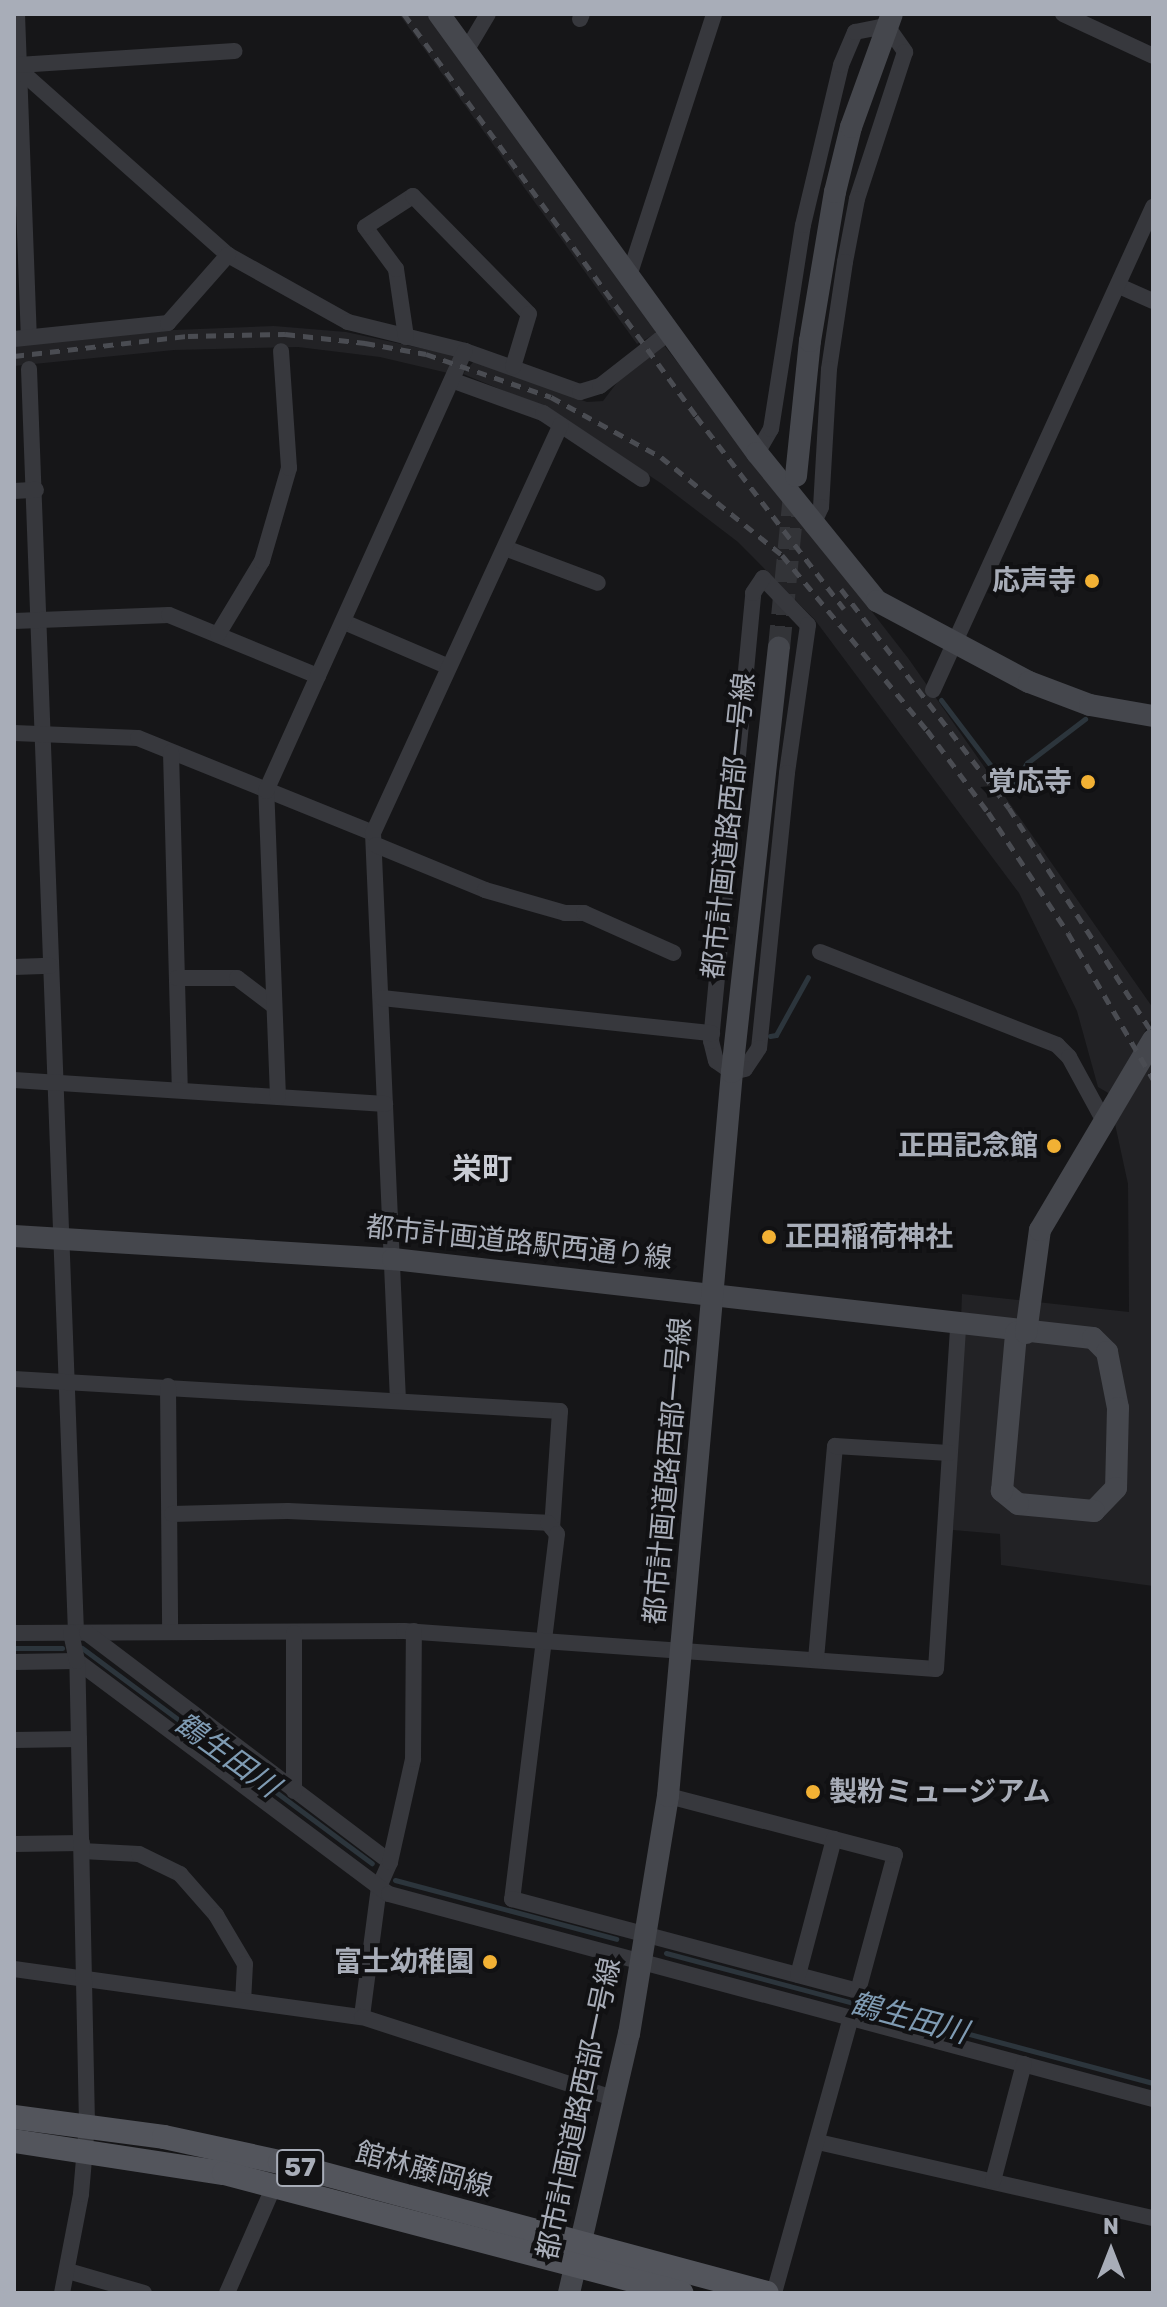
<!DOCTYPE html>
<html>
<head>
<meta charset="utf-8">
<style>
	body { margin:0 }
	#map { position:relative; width:1167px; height:2307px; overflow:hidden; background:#161618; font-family:Rubik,"Noto Sans JP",sans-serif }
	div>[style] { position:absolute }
	.built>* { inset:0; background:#222225 }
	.stream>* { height:5px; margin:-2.5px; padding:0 2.5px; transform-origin:2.5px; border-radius:2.5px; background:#2c353c }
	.secondary-tunnel>* { height:22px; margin-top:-11px; transform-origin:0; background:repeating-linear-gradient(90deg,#333438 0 22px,transparent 0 33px) }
	.street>* { height:16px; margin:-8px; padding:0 8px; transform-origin:8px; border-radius:8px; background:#37383d }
	.secondary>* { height:22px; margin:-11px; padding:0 11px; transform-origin:11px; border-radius:11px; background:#45474d }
	.primary>* { height:24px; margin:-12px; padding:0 12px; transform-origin:12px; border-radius:12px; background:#53555c }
	.rail>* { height:5px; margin-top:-2.5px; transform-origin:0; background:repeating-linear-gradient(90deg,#4a4c52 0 10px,transparent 0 18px) }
	.dots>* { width:22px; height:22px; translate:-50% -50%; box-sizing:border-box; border:4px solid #111113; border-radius:50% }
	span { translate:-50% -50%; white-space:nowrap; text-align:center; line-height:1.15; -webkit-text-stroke:8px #111113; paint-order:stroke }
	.shield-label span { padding:2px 6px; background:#111113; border:2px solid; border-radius:6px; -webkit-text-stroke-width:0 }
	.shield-label { font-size:26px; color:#a8adb8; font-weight:700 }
	.poi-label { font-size:28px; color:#a8adb8; font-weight:700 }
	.right { translate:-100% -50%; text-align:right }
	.left { translate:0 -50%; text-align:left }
	.street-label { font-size:28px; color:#a8adb8 }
	.neighbourhood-label { font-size:30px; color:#c9ccd4; font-weight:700 }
	.water-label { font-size:30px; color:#7f9bb3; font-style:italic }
	.frame { position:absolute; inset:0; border:16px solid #a8adb8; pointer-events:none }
	.north { position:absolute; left:1071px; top:2211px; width:80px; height:80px; -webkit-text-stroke:6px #111113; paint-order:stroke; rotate:0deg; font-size:22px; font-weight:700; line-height:32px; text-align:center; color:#a8adb8 }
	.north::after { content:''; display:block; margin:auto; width:28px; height:36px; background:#a8adb8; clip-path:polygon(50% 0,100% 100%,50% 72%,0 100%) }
</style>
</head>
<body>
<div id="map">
	<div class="built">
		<div style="clip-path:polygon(399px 14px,428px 14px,656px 326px,655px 334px,637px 344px)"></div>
		<div style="clip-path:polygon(274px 326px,346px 332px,457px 356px,448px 373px,380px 357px,298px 347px,174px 350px,14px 366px,14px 346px,174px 330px)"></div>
		<div style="clip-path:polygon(664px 345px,908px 658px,1153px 1008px,1153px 1017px,1110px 1094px,1098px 1087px,1077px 1011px,1019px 893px,815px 620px,738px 542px,662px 484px,551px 410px,463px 374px,474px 361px,587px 402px,603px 401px,619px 380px)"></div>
		<div style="clip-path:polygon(1153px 1061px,1153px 1586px,1001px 1565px,1000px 1534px,953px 1530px,962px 1294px,1129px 1312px,1128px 1184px,1115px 1124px)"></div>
	</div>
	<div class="stream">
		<div style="left:941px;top:700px;width:114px;rotate:52.8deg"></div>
		<div style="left:1010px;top:791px;width:33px;rotate:-59deg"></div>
		<div style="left:1027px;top:763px;width:73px;rotate:-37.2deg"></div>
		<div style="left:770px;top:1036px;width:6px;rotate:-9deg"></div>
		<div style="left:776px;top:1035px;width:66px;rotate:-61.1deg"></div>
		<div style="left:14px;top:1648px;width:48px"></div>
		<div style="left:82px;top:1648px;width:361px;rotate:36.6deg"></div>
		<div style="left:395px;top:1880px;width:229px;rotate:14.9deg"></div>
		<div style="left:666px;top:1953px;width:504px;rotate:14.95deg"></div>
	</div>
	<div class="secondary-tunnel">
		<div style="left:779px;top:648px;width:163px;rotate:-84.4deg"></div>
	</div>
	<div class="street">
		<div style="left:17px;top:14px;width:323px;rotate:87.9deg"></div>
		<div style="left:1063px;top:14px;width:99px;rotate:25deg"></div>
		<div style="left:580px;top:19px;width:5px;rotate:-68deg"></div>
		<div style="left:466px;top:51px;width:43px;rotate:-59.3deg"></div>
		<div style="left:14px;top:65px;width:286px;rotate:41.6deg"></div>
		<div style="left:228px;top:255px;width:137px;rotate:29.2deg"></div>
		<div style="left:348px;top:322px;width:121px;rotate:13.9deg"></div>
		<div style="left:465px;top:351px;width:122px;rotate:19.6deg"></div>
		<div style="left:580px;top:392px;width:21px;rotate:-17deg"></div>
		<div style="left:600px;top:386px;width:86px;rotate:-37.9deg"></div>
		<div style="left:18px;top:65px;width:217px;rotate:-3.7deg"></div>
		<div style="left:629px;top:276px;width:275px;rotate:-72deg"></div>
		<div style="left:1119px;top:286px;width:37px;rotate:24deg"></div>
		<div style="left:406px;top:337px;width:69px;rotate:-98.4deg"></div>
		<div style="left:396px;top:269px;width:52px;rotate:-126.4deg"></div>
		<div style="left:365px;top:227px;width:57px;rotate:-32.9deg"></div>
		<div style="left:413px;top:196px;width:165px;rotate:45.5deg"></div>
		<div style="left:529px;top:314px;width:55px;rotate:106.8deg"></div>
		<div style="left:14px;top:339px;width:155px;rotate:-5.9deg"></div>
		<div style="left:168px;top:323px;width:91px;rotate:-48.6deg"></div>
		<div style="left:29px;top:369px;width:1265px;rotate:87.87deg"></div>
		<div style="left:454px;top:381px;width:95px;rotate:19.8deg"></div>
		<div style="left:543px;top:413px;width:119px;rotate:33.7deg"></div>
		<div style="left:757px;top:453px;width:28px;rotate:-60deg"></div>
		<div style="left:771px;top:429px;width:206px;rotate:-81.1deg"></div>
		<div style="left:803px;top:225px;width:164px;rotate:-76.6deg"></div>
		<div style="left:841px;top:65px;width:36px;rotate:-67deg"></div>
		<div style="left:855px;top:32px;width:33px;rotate:-11deg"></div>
		<div style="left:887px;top:26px;width:32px;rotate:55deg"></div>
		<div style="left:905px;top:52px;width:155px;rotate:108.1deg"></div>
		<div style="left:857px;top:199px;width:64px;rotate:100.8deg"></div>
		<div style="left:845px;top:262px;width:108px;rotate:98.5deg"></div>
		<div style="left:829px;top:369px;width:138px;rotate:93.3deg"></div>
		<div style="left:821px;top:507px;width:21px;rotate:115deg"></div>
		<div style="left:14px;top:491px;width:22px;rotate:-3deg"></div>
		<div style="left:505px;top:548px;width:99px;rotate:20.6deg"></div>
		<div style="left:763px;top:578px;width:65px;rotate:46.2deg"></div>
		<div style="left:808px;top:625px;width:149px;rotate:98.1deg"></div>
		<div style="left:787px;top:773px;width:276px;rotate:95.8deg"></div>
		<div style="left:759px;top:1048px;width:25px;rotate:124deg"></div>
		<div style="left:745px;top:1069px;width:13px;rotate:167deg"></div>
		<div style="left:732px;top:1072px;width:19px;rotate:-145deg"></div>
		<div style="left:716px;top:1061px;width:21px;rotate:-104deg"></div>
		<div style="left:711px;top:1041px;width:450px;rotate:-84.6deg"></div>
		<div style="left:753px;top:593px;width:18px;rotate:-56deg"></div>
		<div style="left:14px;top:621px;width:155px;rotate:-2.2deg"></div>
		<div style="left:169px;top:615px;width:161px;rotate:22.3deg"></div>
		<div style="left:344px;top:622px;width:114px;rotate:23.2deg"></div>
		<div style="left:218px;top:634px;width:85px;rotate:-58.9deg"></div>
		<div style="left:262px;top:561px;width:97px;rotate:-73.8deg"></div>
		<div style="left:289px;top:468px;width:117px;rotate:-93.9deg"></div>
		<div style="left:933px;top:690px;width:531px;rotate:-65.51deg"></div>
		<div style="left:14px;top:733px;width:124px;rotate:2.3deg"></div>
		<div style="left:138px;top:738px;width:253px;rotate:22deg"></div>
		<div style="left:373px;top:833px;width:568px;rotate:87.48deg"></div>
		<div style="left:171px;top:752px;width:338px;rotate:88.5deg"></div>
		<div style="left:373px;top:833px;width:449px;rotate:-65.3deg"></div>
		<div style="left:376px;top:845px;width:118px;rotate:22.4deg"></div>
		<div style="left:485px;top:890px;width:83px;rotate:16deg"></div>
		<div style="left:565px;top:913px;width:19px"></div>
		<div style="left:584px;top:913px;width:98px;rotate:24deg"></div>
		<div style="left:820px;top:952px;width:255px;rotate:21.4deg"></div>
		<div style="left:1057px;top:1045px;width:17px;rotate:45deg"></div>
		<div style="left:1069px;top:1057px;width:77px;rotate:61.4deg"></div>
		<div style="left:14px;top:967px;width:36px;rotate:-2deg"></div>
		<div style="left:177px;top:978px;width:60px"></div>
		<div style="left:237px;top:978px;width:46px;rotate:37.1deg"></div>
		<div style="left:382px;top:998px;width:332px;rotate:6.1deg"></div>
		<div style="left:14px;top:1080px;width:372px;rotate:3.7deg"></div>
		<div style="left:278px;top:1097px;width:306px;rotate:-92.2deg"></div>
		<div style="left:266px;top:791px;width:483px;rotate:-65.7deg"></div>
		<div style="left:14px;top:1379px;width:547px;rotate:3.35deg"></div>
		<div style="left:560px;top:1411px;width:117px;rotate:93.9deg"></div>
		<div style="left:168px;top:1386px;width:246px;rotate:89.5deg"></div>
		<div style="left:172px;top:1514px;width:116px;rotate:-1.5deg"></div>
		<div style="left:288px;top:1511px;width:260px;rotate:2.6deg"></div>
		<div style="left:548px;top:1523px;width:14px;rotate:51deg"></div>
		<div style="left:557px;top:1534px;width:368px;rotate:97deg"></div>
		<div style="left:512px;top:1899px;width:358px;rotate:14.9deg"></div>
		<div style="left:858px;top:1991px;width:141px;rotate:-74.8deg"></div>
		<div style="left:895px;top:1855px;width:235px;rotate:-165.4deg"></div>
		<div style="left:14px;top:1633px;width:390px;rotate:-0.3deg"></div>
		<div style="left:404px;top:1631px;width:533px;rotate:4.09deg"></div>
		<div style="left:936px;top:1669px;width:344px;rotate:-86.3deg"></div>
		<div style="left:87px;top:1633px;width:380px;rotate:37.1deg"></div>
		<div style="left:390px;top:1862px;width:27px;rotate:114deg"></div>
		<div style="left:379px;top:1887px;width:131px;rotate:97.5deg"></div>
		<div style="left:294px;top:1633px;width:158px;rotate:90deg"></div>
		<div style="left:816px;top:1659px;width:214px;rotate:-84.9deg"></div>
		<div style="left:835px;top:1446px;width:114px;rotate:3.5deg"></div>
		<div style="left:14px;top:1662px;width:63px;rotate:-0.9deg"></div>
		<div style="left:77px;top:1661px;width:389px;rotate:36.8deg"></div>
		<div style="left:389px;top:1894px;width:791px;rotate:15.02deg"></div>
		<div style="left:14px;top:1740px;width:65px;rotate:-0.9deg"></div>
		<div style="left:14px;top:1844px;width:68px;rotate:-0.8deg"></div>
		<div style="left:82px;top:1851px;width:57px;rotate:3deg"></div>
		<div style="left:139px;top:1854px;width:46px;rotate:26deg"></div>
		<div style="left:180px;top:1874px;width:55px;rotate:48.7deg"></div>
		<div style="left:216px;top:1915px;width:57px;rotate:59.4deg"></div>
		<div style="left:245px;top:1964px;width:36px;rotate:93deg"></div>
		<div style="left:390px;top:1862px;width:106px;rotate:-77.4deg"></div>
		<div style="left:413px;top:1759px;width:128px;rotate:-89.6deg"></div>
		<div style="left:14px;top:1969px;width:351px;rotate:7.9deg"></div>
		<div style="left:362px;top:2017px;width:267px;rotate:17.9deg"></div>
		<div style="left:798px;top:1975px;width:141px;rotate:-75.2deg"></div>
		<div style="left:818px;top:2142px;width:344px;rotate:12.8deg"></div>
		<div style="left:993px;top:2181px;width:121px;rotate:-75.2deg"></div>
		<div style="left:68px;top:2271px;width:79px;rotate:16.1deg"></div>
		<div style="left:62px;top:2293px;width:101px;rotate:-79.1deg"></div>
		<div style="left:81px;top:2194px;width:70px;rotate:-85.1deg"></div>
		<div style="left:87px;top:2124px;width:463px;rotate:-91.2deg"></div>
		<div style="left:77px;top:1661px;width:29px;rotate:-102deg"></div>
		<div style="left:227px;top:2293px;width:117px;rotate:-66.3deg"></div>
		<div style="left:774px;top:2293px;width:287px;rotate:-74.4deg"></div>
	</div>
	<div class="secondary">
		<div style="left:439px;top:14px;width:542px;rotate:54.08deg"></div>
		<div style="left:757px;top:453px;width:191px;rotate:51deg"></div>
		<div style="left:877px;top:601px;width:172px;rotate:28.1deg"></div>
		<div style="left:1029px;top:682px;width:65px;rotate:20.7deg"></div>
		<div style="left:1090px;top:705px;width:64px;rotate:9.9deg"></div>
		<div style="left:796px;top:476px;width:136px;rotate:-84.1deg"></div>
		<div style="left:810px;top:341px;width:151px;rotate:-80.5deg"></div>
		<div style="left:835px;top:192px;width:67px;rotate:-76.2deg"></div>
		<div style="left:851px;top:127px;width:120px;rotate:-70.1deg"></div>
		<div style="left:14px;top:1236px;width:380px;rotate:3.5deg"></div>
		<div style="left:393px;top:1259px;width:704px;rotate:6.44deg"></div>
		<div style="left:1093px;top:1338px;width:20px;rotate:45deg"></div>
		<div style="left:1107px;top:1352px;width:57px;rotate:78.9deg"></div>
		<div style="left:1118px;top:1408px;width:80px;rotate:91.4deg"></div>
		<div style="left:1116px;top:1488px;width:32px;rotate:134deg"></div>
		<div style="left:1094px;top:1511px;width:76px;rotate:-174.7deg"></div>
		<div style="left:1018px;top:1504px;width:21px;rotate:-141deg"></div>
		<div style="left:1002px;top:1491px;width:159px;rotate:-84.9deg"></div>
		<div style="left:1026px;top:1333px;width:104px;rotate:-82.3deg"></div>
		<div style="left:1040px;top:1230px;width:221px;rotate:-59.3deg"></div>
		<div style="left:569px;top:2293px;width:266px;rotate:-77deg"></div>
		<div style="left:629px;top:2034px;width:241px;rotate:-80.7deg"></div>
		<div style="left:668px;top:1796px;width:727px;rotate:-84.95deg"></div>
		<div style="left:732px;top:1072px;width:427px;rotate:-83.7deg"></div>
	</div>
	<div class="primary">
		<div style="left:14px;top:2117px;width:151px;rotate:7.6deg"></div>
		<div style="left:164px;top:2137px;width:119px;rotate:12.2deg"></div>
		<div style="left:280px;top:2162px;width:504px;rotate:15.06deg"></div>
		<div style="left:14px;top:2141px;width:212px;rotate:8.7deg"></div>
		<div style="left:224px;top:2173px;width:473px;rotate:14.7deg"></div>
	</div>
	<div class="rail">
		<div style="left:404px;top:14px;width:497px;rotate:54deg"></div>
		<div style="left:696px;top:416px;width:243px;rotate:52.5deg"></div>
		<div style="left:14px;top:356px;width:175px;rotate:-6.6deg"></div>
		<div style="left:188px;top:336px;width:97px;rotate:-1.2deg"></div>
		<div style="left:285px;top:334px;width:81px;rotate:6.4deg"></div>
		<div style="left:365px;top:343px;width:62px;rotate:10.2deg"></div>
		<div style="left:426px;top:354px;width:132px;rotate:19deg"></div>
		<div style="left:551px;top:397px;width:125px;rotate:28.6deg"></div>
		<div style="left:661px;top:457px;width:156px;rotate:39deg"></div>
		<div style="left:782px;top:555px;width:227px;rotate:50.4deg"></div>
		<div style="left:927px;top:730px;width:102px;rotate:53.4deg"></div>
		<div style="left:988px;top:812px;width:145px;rotate:56.5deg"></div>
		<div style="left:1068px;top:933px;width:169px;rotate:59.8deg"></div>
		<div style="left:841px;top:589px;width:276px;rotate:52.5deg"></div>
		<div style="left:1009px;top:808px;width:268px;rotate:57.5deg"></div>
	</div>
	<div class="dots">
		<div style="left:1092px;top:581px;background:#f2b134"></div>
		<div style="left:1088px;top:782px;background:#f2b134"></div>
		<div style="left:1054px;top:1146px;background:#f2b134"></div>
		<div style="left:769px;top:1237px;background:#f2b134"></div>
		<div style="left:813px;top:1792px;background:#f2b134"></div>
		<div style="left:490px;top:1962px;background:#f2b134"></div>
	</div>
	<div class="shield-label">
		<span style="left:300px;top:2168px">57</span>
	</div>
	<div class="poi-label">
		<span class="right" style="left:1076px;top:581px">応声寺</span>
		<span class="right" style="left:1072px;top:782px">覚応寺</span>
		<span class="right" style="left:1038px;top:1146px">正田記念館</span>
		<span class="left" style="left:785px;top:1237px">正田稲荷神社</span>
		<span class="left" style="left:829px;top:1792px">製粉ミュージアム</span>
		<span class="right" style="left:474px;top:1962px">富士幼稚園</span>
	</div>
	<div class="street-label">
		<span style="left:729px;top:826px;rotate:-84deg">都市計画道路西部一号線</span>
		<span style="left:519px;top:1243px;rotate:6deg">都市計画道路駅西通り線</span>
		<span style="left:668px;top:1471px;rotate:-85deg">都市計画道路西部一号線</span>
		<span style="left:579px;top:2109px;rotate:-78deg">都市計画道路西部一号線</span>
		<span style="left:424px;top:2170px;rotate:15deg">館林藤岡線</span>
	</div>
	<div class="neighbourhood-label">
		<span style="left:482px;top:1169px">栄町</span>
	</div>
	<div class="water-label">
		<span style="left:227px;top:1755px;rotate:36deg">鶴生田川</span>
		<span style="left:909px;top:2018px;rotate:15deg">鶴生田川</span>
	</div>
	<div class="frame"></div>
	<div class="north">N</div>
</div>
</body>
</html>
